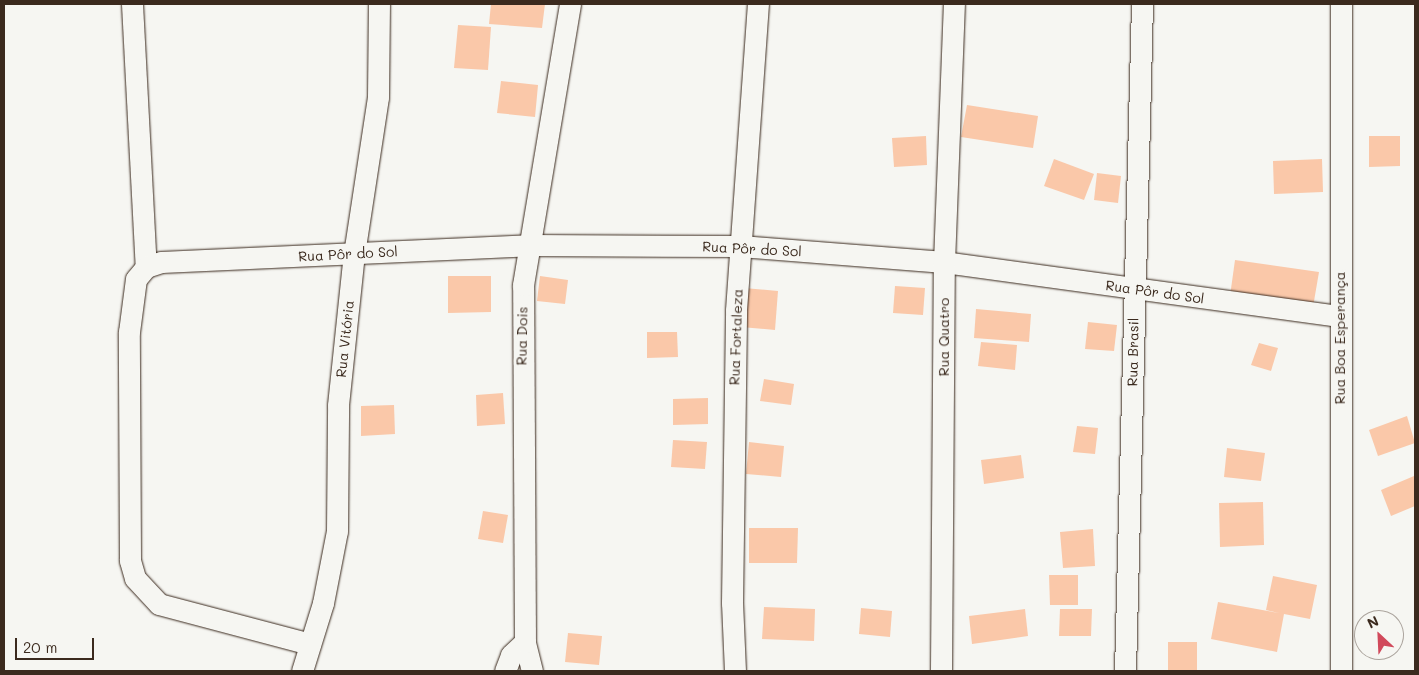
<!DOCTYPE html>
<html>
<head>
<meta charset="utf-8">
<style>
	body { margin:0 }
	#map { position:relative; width:1419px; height:675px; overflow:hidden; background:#f6f6f2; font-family:Mali,sans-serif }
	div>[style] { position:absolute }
	.building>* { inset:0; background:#fac8a9 }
	.roads { filter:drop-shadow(0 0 1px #3b2a1e) drop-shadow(0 0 1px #3b2a1e) }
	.street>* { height:21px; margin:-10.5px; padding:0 10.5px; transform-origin:10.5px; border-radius:10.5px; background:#f6f6f2 }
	span { translate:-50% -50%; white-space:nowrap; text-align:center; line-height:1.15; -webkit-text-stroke:5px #f6f6f2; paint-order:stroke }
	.street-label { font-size:14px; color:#3b2a1e }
	.frame { position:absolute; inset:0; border:5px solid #3b2a1e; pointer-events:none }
	.north { position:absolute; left:1354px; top:610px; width:50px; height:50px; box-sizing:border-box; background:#f6f6f2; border:1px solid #aba49d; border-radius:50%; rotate:335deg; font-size:14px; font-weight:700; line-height:20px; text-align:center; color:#3b2a1e }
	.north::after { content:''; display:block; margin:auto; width:18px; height:22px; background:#d1495b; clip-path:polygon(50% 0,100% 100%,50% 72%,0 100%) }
	.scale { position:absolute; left:15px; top:638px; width:79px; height:22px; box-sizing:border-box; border:2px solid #3b2a1e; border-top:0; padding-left:6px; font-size:15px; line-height:18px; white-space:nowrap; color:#3b2a1e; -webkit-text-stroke:4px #f6f6f2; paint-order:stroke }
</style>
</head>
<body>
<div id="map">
	<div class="building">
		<div style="clip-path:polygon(491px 4px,545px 4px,542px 28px,489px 24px)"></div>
		<div style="clip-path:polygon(458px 25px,491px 27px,488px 70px,454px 68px)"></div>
		<div style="clip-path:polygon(501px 81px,538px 85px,535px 117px,497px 113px)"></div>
		<div style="clip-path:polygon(967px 105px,1038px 116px,1033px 148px,961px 137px)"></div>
		<div style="clip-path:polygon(926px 136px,927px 165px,894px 167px,892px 138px)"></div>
		<div style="clip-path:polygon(1369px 136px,1400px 136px,1400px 166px,1369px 167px)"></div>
		<div style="clip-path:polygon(1054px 159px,1094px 174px,1084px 200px,1044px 186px)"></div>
		<div style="clip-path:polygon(1322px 159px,1323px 192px,1274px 194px,1273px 161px)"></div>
		<div style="clip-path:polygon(1097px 173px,1121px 176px,1118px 203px,1094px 200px)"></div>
		<div style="clip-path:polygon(1235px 260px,1319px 272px,1313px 307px,1230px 296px)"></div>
		<div style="clip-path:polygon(448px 276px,491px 276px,491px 312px,448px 313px)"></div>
		<div style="clip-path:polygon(540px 276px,568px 280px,565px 304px,537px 301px)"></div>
		<div style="clip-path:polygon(895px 286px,925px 288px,923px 315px,893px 313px)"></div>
		<div style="clip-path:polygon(744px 288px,778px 291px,775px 330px,741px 327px)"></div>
		<div style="clip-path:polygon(976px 309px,1031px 314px,1029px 342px,974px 338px)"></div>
		<div style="clip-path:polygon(1088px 322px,1117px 325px,1114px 351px,1085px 349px)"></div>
		<div style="clip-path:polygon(647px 332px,677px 332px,678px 357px,647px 358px)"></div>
		<div style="clip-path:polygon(981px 342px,1017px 345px,1015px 370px,978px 366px)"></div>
		<div style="clip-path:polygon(1259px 343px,1278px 348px,1271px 371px,1251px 365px)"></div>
		<div style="clip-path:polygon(764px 379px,794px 384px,791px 405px,760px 401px)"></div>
		<div style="clip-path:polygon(503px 393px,505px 424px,477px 426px,476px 395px)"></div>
		<div style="clip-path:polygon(708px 398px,708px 424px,673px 425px,673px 399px)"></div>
		<div style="clip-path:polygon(394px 405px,395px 434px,361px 436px,361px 406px)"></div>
		<div style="clip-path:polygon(1407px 416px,1415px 443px,1378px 456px,1369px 430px)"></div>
		<div style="clip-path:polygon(1077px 426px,1098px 428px,1095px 454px,1073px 452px)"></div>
		<div style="clip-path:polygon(673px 440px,707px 442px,705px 469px,671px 467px)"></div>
		<div style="clip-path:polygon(749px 442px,784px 446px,781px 477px,746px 474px)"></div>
		<div style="clip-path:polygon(1227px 448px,1265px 453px,1261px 481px,1224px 477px)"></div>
		<div style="clip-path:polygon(1021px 455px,1024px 478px,984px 484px,981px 460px)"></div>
		<div style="clip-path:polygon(1414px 476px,1415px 506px,1391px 516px,1381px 490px)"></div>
		<div style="clip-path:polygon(1263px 502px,1264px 545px,1220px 547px,1219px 503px)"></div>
		<div style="clip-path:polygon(483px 511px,508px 515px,503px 543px,478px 539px)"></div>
		<div style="clip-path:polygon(749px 528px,798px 528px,797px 563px,749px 563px)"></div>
		<div style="clip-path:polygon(1093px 529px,1095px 566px,1063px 568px,1060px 532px)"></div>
		<div style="clip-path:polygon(1049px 575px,1078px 575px,1078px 605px,1050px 605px)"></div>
		<div style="clip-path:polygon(1273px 576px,1317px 585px,1310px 619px,1284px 614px,1277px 652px,1211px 639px,1218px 602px,1279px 613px,1266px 610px)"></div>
		<div style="clip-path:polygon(764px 607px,815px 609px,814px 641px,762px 639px)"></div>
		<div style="clip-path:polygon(861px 608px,892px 611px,890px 637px,859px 634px)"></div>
		<div style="clip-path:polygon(1025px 609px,1028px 636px,972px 644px,969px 616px)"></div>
		<div style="clip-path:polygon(1060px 609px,1092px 609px,1091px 636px,1059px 636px)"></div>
		<div style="clip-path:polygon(568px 633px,602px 636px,599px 665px,565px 662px)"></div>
		<div style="clip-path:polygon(1168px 642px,1197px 642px,1197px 671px,1168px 671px)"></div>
	</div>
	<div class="roads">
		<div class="street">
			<div style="left:132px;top:4px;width:263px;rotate:87deg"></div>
			<div style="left:310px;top:644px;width:156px;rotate:-165.2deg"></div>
			<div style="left:159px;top:604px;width:35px;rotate:-133deg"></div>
			<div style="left:135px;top:578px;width:19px;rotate:-106deg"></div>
			<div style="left:130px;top:560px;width:228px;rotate:-90.3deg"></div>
			<div style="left:129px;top:332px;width:53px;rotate:-82.5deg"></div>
			<div style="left:136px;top:279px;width:16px;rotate:-50deg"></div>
			<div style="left:146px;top:267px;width:16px;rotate:-18deg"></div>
			<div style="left:161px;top:262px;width:368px;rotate:-2.6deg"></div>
			<div style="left:529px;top:245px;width:211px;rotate:0.3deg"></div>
			<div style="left:740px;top:246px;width:205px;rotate:4.5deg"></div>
			<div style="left:944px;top:262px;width:400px;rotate:7.8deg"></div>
			<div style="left:302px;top:671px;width:71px;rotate:-72.8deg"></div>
			<div style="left:323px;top:603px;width:73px;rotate:-79deg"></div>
			<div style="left:337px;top:531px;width:126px;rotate:-89.5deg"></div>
			<div style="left:338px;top:405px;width:152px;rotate:-84deg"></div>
			<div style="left:354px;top:254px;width:159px;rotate:-81.3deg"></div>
			<div style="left:378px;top:97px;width:93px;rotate:-89.4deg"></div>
			<div style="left:505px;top:671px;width:17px;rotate:-69deg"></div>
			<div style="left:511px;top:655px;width:19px;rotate:-43deg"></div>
			<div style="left:532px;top:671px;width:30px;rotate:-104deg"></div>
			<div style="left:525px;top:642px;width:357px;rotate:-90.3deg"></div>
			<div style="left:523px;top:285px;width:285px;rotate:-80.5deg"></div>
			<div style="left:735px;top:671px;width:68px;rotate:-92.5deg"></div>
			<div style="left:732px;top:603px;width:293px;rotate:-89.2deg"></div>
			<div style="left:736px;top:310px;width:307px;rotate:-85.9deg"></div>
			<div style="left:941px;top:671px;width:409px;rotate:-89.6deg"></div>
			<div style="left:944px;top:262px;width:258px;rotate:-87.8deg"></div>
			<div style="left:1125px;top:671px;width:667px;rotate:-88.54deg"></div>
			<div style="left:1341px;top:671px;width:667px;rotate:-90deg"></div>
		</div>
	</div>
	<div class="street-label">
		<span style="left:752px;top:249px;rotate:3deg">Rua Pôr do Sol</span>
		<span style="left:348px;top:254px;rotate:-3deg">Rua Pôr do Sol</span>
		<span style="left:1155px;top:292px;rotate:8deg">Rua Pôr do Sol</span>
		<span style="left:522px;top:336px;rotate:-89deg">Rua Dois</span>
		<span style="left:736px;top:337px;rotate:-88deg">Rua Fortaleza</span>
		<span style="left:944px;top:337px;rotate:-90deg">Rua Quatro</span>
		<span style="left:1340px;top:338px;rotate:-90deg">Rua Boa Esperança</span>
		<span style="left:345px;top:339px;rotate:-84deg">Rua Vitória</span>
		<span style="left:1133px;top:352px;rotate:-89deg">Rua Brasil</span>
	</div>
	<div class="frame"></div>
	<div class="north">N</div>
	<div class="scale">20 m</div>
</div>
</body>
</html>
